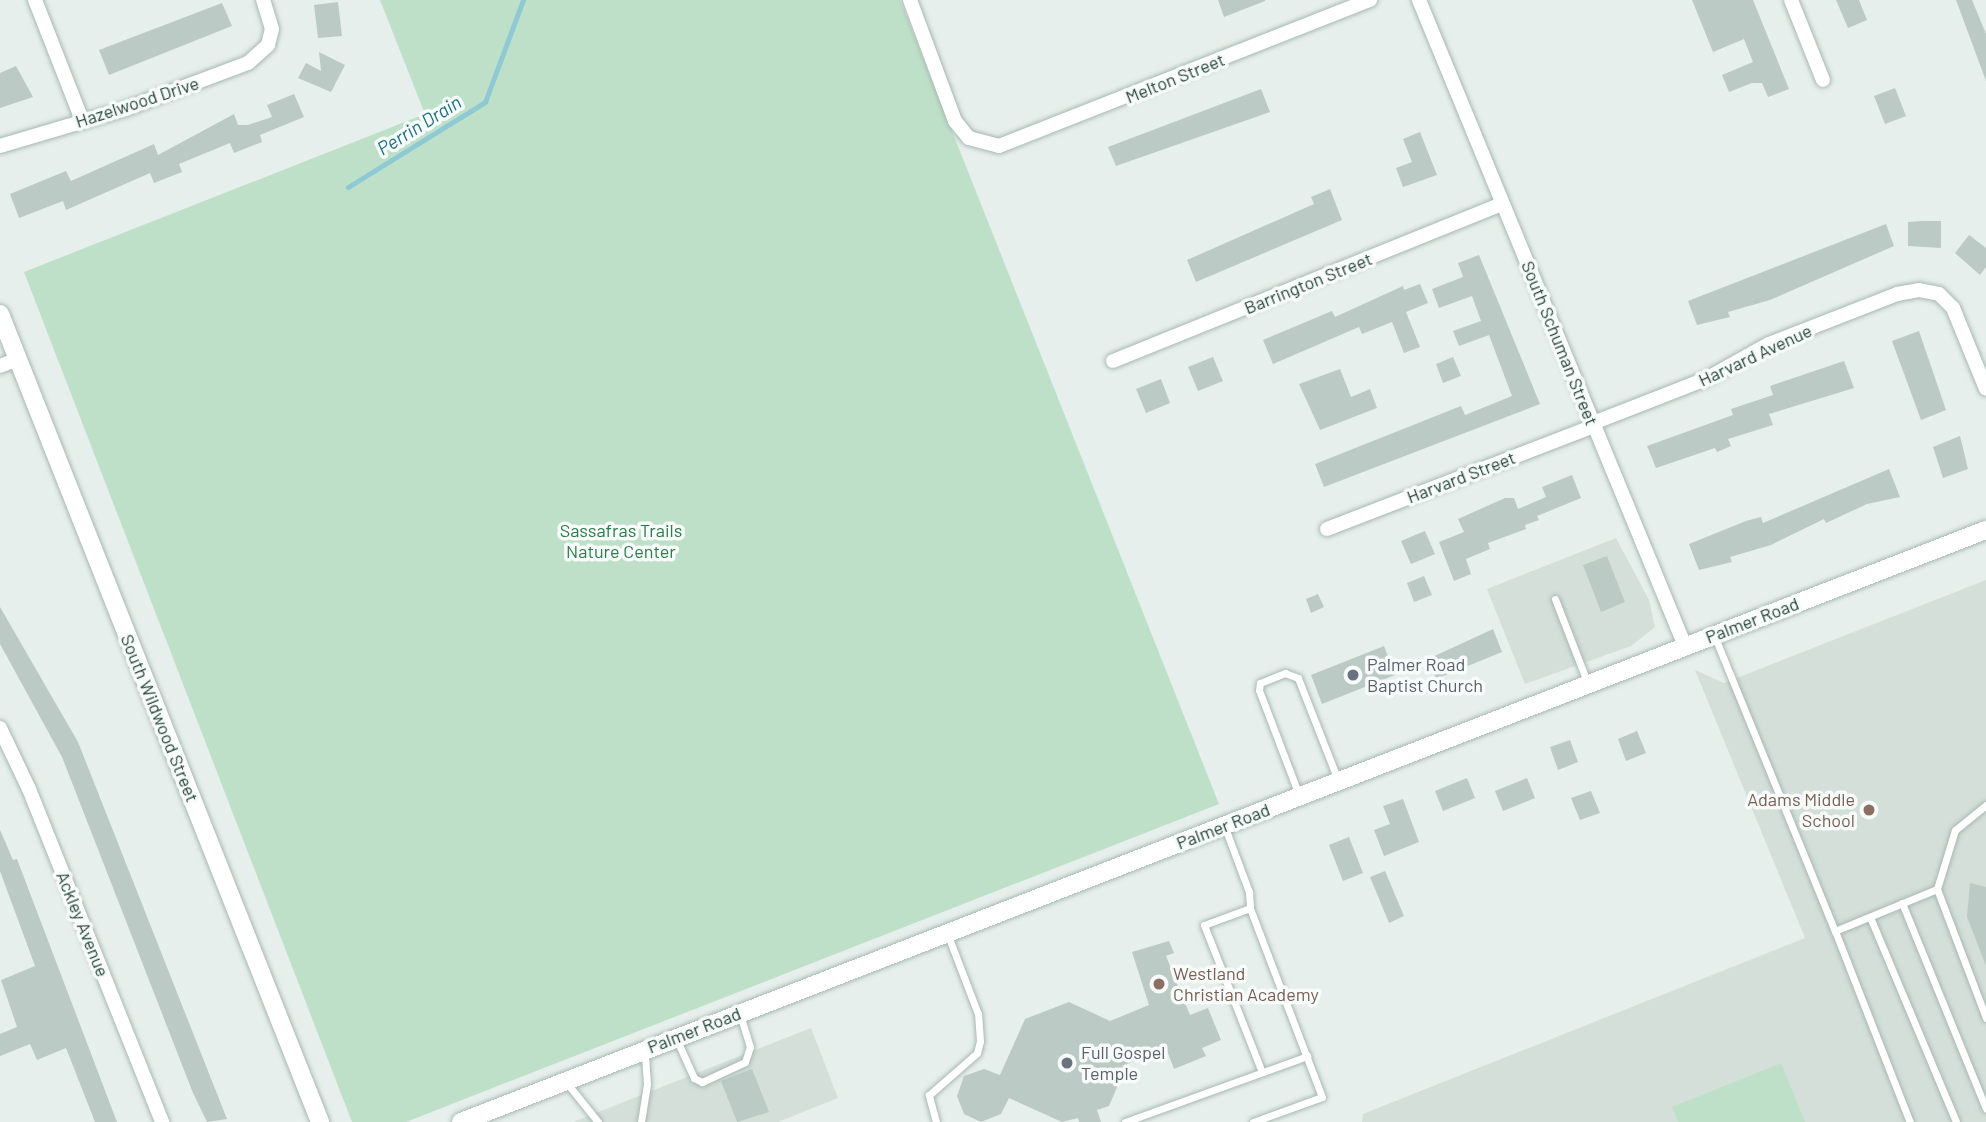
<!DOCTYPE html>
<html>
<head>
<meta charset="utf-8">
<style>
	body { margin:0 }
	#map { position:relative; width:1986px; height:1122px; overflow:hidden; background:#e6efeb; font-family:Barlow,sans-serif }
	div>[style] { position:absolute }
	.built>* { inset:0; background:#d4dfda }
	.green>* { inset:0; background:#bfe0c8 }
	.stream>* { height:5px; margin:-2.5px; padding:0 2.5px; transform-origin:2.5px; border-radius:2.5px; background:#8ec9d4 }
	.building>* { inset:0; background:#bbcac4 }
	.roads { filter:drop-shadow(0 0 2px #a8b8b2) drop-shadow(0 0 2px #a8b8b2) }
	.service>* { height:7px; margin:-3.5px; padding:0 3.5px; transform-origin:3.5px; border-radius:3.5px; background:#fff }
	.minor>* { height:14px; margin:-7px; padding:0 7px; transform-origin:7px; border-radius:7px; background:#fff }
	.tertiary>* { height:18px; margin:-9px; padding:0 9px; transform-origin:9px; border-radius:9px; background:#fff }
	.dots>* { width:19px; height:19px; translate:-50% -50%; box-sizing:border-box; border:4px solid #f7fbf9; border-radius:50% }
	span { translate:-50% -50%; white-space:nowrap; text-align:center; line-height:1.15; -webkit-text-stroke:7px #f7fbf9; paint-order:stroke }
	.street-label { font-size:18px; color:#24423a }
	.park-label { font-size:18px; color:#2d7a4b }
	.worship-label { font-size:18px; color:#5b616d }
	.left { translate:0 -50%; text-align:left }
	.education-label { font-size:18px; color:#785e54 }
	.right { translate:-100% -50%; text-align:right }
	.water-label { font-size:19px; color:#1c6f80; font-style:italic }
</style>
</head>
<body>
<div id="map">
	<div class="built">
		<div style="clip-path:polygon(1616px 538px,1649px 600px,1655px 627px,1631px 646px,1525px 684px,1487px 589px)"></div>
		<div style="clip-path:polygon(1986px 580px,1986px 1122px,1362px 1122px,1363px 1114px,1805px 938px,1695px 670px,1724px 683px)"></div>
		<div style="clip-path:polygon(811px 1028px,838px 1098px,778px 1122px,573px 1122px)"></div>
	</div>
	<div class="green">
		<div style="clip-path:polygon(380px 0,900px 0,1219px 804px,406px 1122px,352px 1122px,24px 272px,425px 114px)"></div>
		<div style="clip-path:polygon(1781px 1063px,1805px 1122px,1678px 1122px,1672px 1107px)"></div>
	</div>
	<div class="stream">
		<div style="left:348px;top:187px;width:161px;rotate:-31.8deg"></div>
		<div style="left:485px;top:102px;width:109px;rotate:-69.6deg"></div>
	</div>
	<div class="building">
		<div style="clip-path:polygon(1218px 0,1265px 0,1265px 1px,1224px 17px)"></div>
		<div style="clip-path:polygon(1692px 0,1753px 0,1789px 89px,1768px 97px,1762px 83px,1752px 83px,1729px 92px,1722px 75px,1753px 62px,1744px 39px,1713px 52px)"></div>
		<div style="clip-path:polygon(1836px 0,1859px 0,1867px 20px,1848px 28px)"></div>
		<div style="clip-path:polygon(1956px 0,1972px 0,1986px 34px,1986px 81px)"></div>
		<div style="clip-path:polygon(338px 2px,342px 36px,318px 38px,314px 5px)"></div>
		<div style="clip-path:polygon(222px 3px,232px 26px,109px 75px,99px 50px)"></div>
		<div style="clip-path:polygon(319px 52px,345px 65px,331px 92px,298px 78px,306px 63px,321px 71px)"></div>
		<div style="clip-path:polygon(16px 66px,33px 97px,0 108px,0 73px)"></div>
		<div style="clip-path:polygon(1895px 88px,1906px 116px,1885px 124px,1874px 96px)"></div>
		<div style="clip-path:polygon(1261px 89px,1270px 112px,1116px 166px,1108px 147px)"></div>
		<div style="clip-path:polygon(294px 94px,304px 117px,260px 135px,262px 142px,234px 153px,230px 143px,179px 164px,182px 172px,154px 183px,150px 173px,66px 210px,63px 201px,19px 218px,10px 194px,66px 171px,71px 181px,154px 144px,158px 155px,234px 114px,238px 125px,248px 125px,272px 117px,267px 105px)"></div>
		<div style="clip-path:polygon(1420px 132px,1437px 175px,1403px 187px,1396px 168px,1412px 162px,1403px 139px)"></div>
		<div style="clip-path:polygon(1330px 189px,1342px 220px,1196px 282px,1187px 260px,1314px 204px,1311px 197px)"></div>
		<div style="clip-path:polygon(1922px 221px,1941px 221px,1941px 248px,1908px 246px,1908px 222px)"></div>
		<div style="clip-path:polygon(1886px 224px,1894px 246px,1770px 300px,1728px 312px,1730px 317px,1697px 325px,1688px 301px)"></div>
		<div style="clip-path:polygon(1969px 235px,1986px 248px,1986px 267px,1980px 275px,1955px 253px)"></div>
		<div style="clip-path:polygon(1479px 255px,1540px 404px,1324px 487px,1315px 464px,1461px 406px,1465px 415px,1512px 396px,1489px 335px,1459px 346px,1453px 331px,1481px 321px,1472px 296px,1439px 308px,1432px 289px,1463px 277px,1458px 263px)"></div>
		<div style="clip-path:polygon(1420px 284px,1428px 303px,1406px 312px,1420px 347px,1404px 353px,1392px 322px,1362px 334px,1359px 327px,1273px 364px,1263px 340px,1332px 311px,1335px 317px,1403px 286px,1404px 290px)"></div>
		<div style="clip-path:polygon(1919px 331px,1946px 410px,1921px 420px,1892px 341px)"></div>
		<div style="clip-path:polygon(1213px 357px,1223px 381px,1198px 391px,1188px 367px)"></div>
		<div style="clip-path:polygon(1453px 357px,1461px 376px,1443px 383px,1436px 364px)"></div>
		<div style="clip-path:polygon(1844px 361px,1854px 388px,1769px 414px,1773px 425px,1728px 439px,1731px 446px,1717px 452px,1715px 448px,1656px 468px,1647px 446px,1733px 415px,1731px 409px,1773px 395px,1770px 386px)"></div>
		<div style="clip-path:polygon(1340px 369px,1351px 397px,1370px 389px,1377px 408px,1320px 430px,1299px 384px)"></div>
		<div style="clip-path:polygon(1161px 379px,1170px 403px,1146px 413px,1136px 389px)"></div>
		<div style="clip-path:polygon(1960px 436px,1968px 469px,1943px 478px,1933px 447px)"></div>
		<div style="clip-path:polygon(1889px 469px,1900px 497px,1867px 504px,1826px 523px,1824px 519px,1771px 545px,1730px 557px,1732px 562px,1699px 570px,1689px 544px,1746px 521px,1761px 517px,1763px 523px)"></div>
		<div style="clip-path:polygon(1572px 475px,1581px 498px,1537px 516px,1539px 520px,1525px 525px,1526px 529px,1488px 543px,1490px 549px,1466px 559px,1471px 574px,1454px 581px,1439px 542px,1464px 532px,1458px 519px,1505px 498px,1514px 498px,1518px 509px,1546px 497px,1542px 487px)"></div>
		<div style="clip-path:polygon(1425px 531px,1435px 554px,1411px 564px,1401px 541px)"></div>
		<div style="clip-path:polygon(1607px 556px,1625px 602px,1601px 612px,1583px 565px)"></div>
		<div style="clip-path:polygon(1424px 576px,1432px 595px,1414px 602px,1407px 583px)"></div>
		<div style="clip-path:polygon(1318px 594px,1324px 607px,1311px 613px,1306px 599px)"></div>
		<div style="clip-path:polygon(0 607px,78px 742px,227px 1119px,207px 1122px,193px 1093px,62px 757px,0 644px)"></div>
		<div style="clip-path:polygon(1493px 629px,1502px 652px,1436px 679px,1428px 659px)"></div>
		<div style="clip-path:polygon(1384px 646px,1395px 675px,1322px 704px,1311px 675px)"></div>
		<div style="clip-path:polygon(1637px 731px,1646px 753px,1626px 761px,1618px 739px)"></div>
		<div style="clip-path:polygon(1570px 740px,1578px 762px,1558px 770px,1550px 747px)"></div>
		<div style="clip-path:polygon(1467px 778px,1475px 798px,1443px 811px,1435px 791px)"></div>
		<div style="clip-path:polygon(1527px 778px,1535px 798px,1503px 811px,1495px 791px)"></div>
		<div style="clip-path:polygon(1591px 791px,1600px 813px,1580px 820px,1571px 798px)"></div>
		<div style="clip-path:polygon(1403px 799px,1419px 842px,1384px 856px,1374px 830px,1390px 824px,1383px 806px)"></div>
		<div style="clip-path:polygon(0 830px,13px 860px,17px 859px,117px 1122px,95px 1122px,66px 1048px,37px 1060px,30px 1044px,0 1056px,0 1034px,17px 1027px,1px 980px,35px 966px,0 871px)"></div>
		<div style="clip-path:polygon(1349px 837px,1363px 873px,1343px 881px,1329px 845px)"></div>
		<div style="clip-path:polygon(1385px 871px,1404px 916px,1389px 923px,1370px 877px)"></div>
		<div style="clip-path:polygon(1970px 883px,1986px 887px,1986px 966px,1967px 917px)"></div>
		<div style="clip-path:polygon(1169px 941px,1174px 953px,1166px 956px,1190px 1015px,1208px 1008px,1221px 1040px,1202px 1048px,1206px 1056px,1174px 1069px,1166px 1048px,1127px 1064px,1109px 1106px,1097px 1110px,1101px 1122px,1079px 1122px,1078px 1118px,1062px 1122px,1009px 1098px,1001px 1114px,981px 1122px,964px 1114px,957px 1096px,964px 1076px,984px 1069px,1000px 1075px,1025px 1019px,1069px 1002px,1110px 1021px,1149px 1005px,1132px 952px)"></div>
		<div style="clip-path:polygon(752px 1069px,769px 1112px,737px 1122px,721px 1081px)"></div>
	</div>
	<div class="roads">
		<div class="service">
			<div style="left:1555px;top:599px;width:91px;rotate:68.8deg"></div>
			<div style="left:1714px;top:635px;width:320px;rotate:67.8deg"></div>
			<div style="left:1835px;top:931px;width:110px;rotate:-22.4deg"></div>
			<div style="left:1299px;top:795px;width:112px;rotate:-110.9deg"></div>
			<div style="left:1259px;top:690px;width:7px;rotate:-82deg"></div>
			<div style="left:1260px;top:683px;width:27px;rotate:-22deg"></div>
			<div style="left:1285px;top:673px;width:14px;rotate:21deg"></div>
			<div style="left:1298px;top:678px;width:110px;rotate:68.6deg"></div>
			<div style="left:1986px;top:805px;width:40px;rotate:141deg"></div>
			<div style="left:1955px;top:830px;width:62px;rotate:107deg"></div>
			<div style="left:1937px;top:889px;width:138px;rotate:69.2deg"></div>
			<div style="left:1224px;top:825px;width:72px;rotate:69.5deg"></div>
			<div style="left:1249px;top:892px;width:16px;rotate:86deg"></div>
			<div style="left:1902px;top:903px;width:222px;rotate:67.8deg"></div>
			<div style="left:1870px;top:917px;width:222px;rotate:67.2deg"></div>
			<div style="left:1835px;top:931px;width:205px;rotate:68.6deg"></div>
			<div style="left:676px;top:1038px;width:44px;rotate:65.8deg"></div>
			<div style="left:694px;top:1078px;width:9px;rotate:27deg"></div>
			<div style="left:702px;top:1082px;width:47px;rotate:-24.9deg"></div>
			<div style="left:745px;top:1062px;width:16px;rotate:-72deg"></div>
			<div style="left:750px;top:1047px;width:34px;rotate:-107deg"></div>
			<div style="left:566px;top:1082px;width:51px;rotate:51.3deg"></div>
			<div style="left:641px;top:1122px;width:38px;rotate:-81deg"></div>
			<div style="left:647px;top:1084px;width:30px;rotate:-94deg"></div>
			<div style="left:936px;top:1122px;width:28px;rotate:-105deg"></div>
			<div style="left:929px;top:1095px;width:64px;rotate:-41.2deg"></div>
			<div style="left:977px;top:1053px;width:12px;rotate:-76deg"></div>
			<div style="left:980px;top:1041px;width:27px;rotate:-94deg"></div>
			<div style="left:978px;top:1014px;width:87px;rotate:-110.9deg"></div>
			<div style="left:1125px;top:1122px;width:194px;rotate:-19.9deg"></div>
			<div style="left:1253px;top:1122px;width:73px;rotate:-19.9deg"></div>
			<div style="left:1322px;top:1097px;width:202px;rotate:-110.9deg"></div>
			<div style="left:1250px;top:908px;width:49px;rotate:159.7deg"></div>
			<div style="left:1204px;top:925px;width:158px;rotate:68.5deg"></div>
		</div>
		<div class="minor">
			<div style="left:35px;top:0;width:129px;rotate:68.6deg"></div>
			<div style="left:910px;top:0;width:129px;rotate:69.6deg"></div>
			<div style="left:955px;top:121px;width:22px;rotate:51deg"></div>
			<div style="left:969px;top:138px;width:31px;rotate:15deg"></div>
			<div style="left:999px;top:146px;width:399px;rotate:-21.5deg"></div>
			<div style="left:1419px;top:0;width:699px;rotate:67.62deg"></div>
			<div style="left:1791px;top:0;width:86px;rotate:68.2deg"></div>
			<div style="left:0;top:146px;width:134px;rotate:-16.5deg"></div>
			<div style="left:128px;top:108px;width:128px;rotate:-20.6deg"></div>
			<div style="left:248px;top:63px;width:27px;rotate:-42deg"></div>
			<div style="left:268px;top:45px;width:16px;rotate:-76deg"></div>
			<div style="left:272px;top:29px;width:30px;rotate:-107deg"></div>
			<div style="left:1113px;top:361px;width:419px;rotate:-22deg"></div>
			<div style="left:0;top:366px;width:18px;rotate:-22deg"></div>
			<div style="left:1593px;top:423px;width:121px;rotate:-21.3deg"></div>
			<div style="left:1706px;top:379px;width:72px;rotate:-29.1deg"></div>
			<div style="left:1769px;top:344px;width:137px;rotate:-21.3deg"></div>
			<div style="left:1897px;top:294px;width:22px;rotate:-10deg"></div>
			<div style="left:1919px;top:290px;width:20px;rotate:11deg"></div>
			<div style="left:1939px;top:294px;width:20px;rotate:45deg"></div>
			<div style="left:1953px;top:308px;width:87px;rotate:67.8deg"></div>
			<div style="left:1327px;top:529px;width:286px;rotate:-21.1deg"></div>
			<div style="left:0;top:728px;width:68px;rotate:64.6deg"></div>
			<div style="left:29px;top:789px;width:359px;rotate:68.2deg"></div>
		</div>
		<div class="tertiary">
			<div style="left:0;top:314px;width:869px;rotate:68.39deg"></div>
			<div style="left:461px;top:1122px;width:1636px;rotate:-21.22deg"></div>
		</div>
	</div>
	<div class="dots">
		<div style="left:1353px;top:675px;background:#6b7280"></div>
		<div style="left:1869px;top:810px;background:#8d6e63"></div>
		<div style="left:1159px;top:984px;background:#8d6e63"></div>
		<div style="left:1067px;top:1063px;background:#6b7280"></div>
	</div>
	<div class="street-label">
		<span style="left:1175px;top:78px;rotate:-22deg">Melton Street</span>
		<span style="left:137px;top:102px;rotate:-18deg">Hazelwood Drive</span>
		<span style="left:1308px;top:283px;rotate:-22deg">Barrington Street</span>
		<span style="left:1560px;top:343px;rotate:68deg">South Schuman Street</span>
		<span style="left:1755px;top:355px;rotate:-25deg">Harvard Avenue</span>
		<span style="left:1461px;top:477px;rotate:-21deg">Harvard Street</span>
		<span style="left:1752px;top:620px;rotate:-21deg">Palmer Road</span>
		<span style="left:160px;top:718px;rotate:68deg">South Wildwood Street</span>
		<span style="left:1223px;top:826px;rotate:-21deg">Palmer Road</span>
		<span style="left:83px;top:924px;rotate:68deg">Ackley Avenue</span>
		<span style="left:694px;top:1030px;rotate:-21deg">Palmer Road</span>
	</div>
	<div class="park-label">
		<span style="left:621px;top:541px">Sassafras Trails<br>Nature Center</span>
	</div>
	<div class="worship-label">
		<span class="left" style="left:1367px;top:675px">Palmer Road<br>Baptist Church</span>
		<span class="left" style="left:1081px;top:1063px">Full Gospel<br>Temple</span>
	</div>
	<div class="education-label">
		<span class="right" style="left:1855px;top:810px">Adams Middle<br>School</span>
		<span class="left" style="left:1173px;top:984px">Westland<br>Christian Academy</span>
	</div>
	<div class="water-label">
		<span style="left:419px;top:125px;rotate:-32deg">Perrin Drain</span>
	</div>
</div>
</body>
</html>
